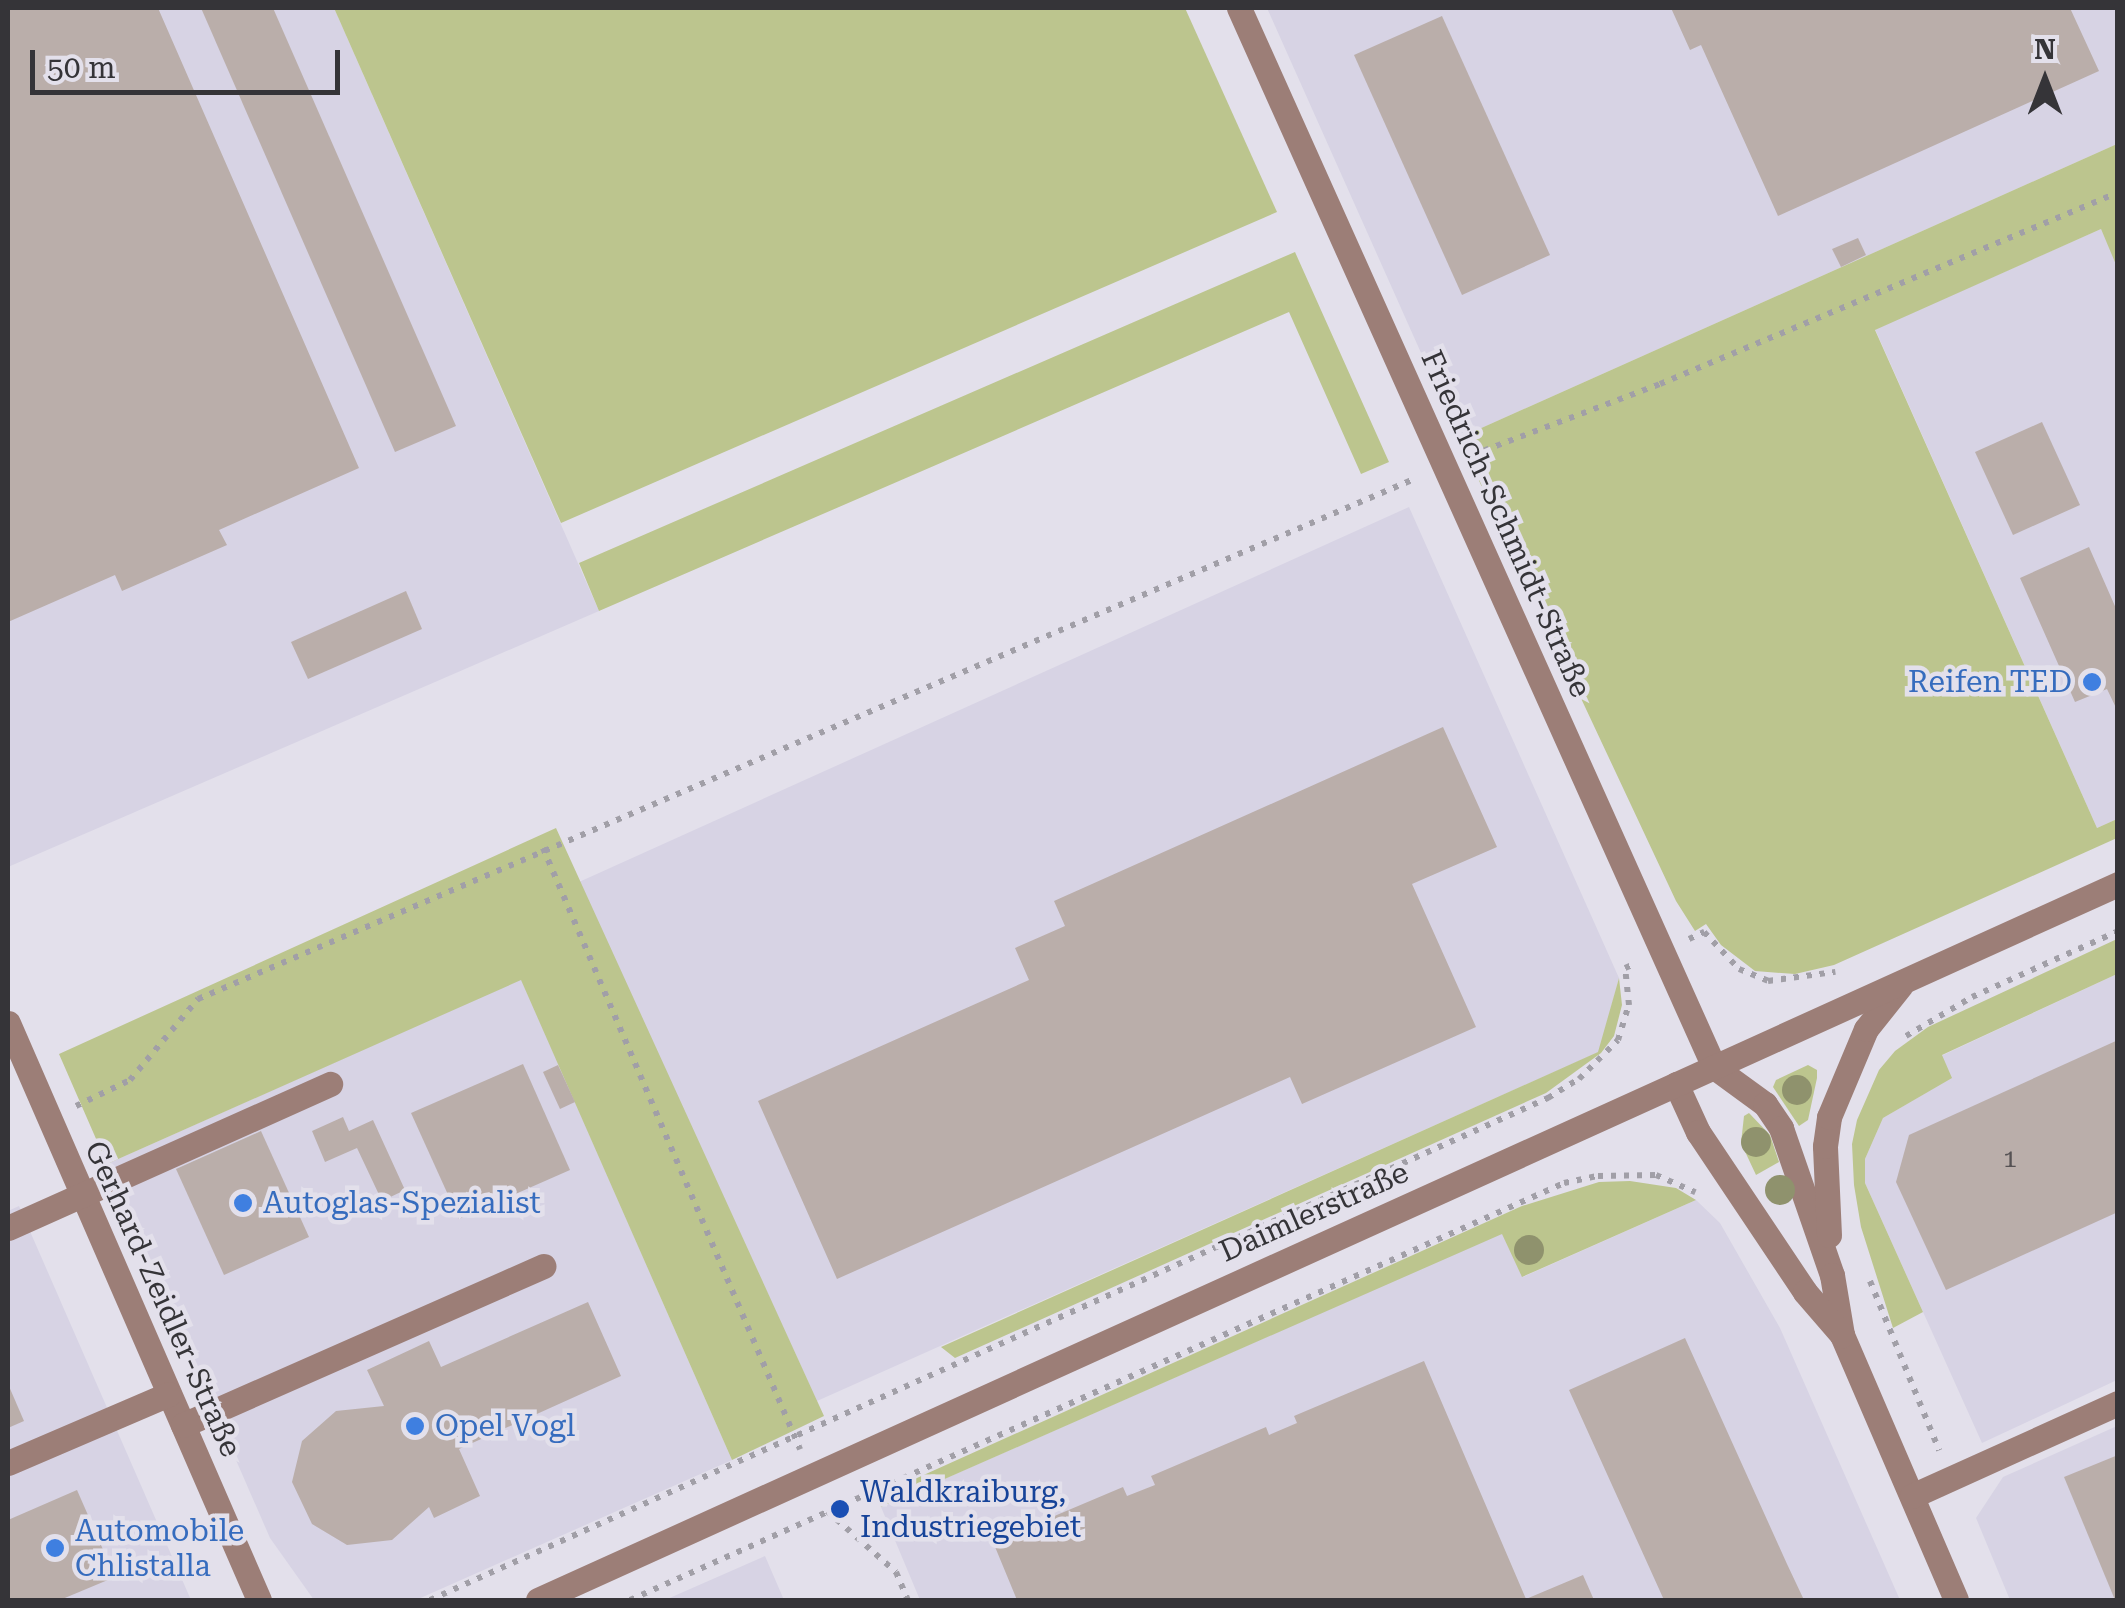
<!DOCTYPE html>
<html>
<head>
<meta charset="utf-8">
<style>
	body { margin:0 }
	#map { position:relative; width:2125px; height:1608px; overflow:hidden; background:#e3e0eb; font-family:"Roboto Serif",serif }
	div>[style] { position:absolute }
	.built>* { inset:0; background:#d7d3e4 }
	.green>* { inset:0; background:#bcc58e }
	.building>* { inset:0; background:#baaeaa }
	.path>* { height:6px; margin-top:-3px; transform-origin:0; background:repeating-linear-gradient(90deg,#a19fa7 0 5px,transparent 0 13px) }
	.minor>* { height:25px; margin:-12.5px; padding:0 12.5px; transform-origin:12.5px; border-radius:12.5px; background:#9c7e77 }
	.trees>* { width:30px; height:30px; margin:-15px; border-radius:50%; background:#8f926d }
	.dots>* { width:28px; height:28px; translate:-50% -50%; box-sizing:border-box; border:5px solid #e3e0eb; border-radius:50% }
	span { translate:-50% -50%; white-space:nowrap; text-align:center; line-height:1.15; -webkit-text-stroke:9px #e3e0eb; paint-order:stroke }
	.number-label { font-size:25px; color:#565254 }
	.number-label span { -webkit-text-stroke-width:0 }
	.street-label { font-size:30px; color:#353438 }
	.shop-label { font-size:30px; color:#366cbe }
	.right { translate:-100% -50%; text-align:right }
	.left { translate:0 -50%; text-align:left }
	.transit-label { font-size:30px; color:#164399 }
	.frame { position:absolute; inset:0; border:10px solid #353438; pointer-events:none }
	.north { position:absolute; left:1995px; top:30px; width:100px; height:100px; -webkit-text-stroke:8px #e3e0eb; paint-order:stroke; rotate:0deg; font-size:28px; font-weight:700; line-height:40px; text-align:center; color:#353438 }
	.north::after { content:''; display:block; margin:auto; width:35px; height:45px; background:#353438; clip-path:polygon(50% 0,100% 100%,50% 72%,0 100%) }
	.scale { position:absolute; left:30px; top:50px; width:310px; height:45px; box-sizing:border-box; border:5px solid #353438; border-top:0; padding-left:12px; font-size:30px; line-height:35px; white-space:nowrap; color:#353438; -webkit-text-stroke:8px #e3e0eb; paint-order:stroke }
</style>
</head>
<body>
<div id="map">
	<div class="built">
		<div style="clip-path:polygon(8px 8px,334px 8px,599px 611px,8px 867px)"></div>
		<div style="clip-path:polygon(1267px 8px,2117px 8px,2117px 144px,1459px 438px)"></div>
		<div style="clip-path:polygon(2101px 229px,2118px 267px,2117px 819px,2097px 828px,1875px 329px)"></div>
		<div style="clip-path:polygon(1409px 507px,1619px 978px,1599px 1052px,817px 1401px,579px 882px)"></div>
		<div style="clip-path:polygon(2117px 974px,2117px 1380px,1982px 1443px,1865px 1183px,1865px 1159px,1883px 1118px,1951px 1078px,1941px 1056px)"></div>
		<div style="clip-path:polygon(521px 979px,732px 1460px,416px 1600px,314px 1600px,270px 1538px,107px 1164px)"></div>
		<div style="clip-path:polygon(1696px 1200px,1720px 1223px,1780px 1328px,1900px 1600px,920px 1600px,881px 1507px,1502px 1233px,1523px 1277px)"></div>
		<div style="clip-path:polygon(19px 1206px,191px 1600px,8px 1600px,8px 1211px)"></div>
		<div style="clip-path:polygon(2117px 1426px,2117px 1600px,2010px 1600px,1976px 1518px,2003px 1477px)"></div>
		<div style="clip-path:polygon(765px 1556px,784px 1600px,665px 1600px,706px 1582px)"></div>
	</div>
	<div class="green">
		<div style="clip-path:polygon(334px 8px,1185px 8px,1277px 212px,561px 523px)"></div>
		<div style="clip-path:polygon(2117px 144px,2117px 267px,2101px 229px,1875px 330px,2097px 828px,2117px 819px,2117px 838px,1834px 965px,1795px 974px,1755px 971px,1721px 945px,1706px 924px,1695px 931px,1676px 901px,1459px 438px)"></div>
		<div style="clip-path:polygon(1295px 252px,1389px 462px,1361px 474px,1289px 312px,599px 611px,579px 563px)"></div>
		<div style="clip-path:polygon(556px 828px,824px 1416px,732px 1460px,521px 980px,107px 1164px,59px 1054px)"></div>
		<div style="clip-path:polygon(2117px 939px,2117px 974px,1942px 1055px,1952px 1078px,1883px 1118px,1865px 1159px,1865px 1183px,1923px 1312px,1893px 1328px,1861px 1227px,1854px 1185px,1852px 1144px,1857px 1120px,1879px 1070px,1895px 1051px,1928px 1027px)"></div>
		<div style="clip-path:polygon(1619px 978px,1622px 1005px,1614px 1036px,1601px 1053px,1546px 1093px,955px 1358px,941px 1347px,1598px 1052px)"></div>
		<div style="clip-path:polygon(1808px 1065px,1817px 1070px,1817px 1078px,1808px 1120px,1799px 1126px,1773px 1087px,1776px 1080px)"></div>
		<div style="clip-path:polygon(1749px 1113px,1770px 1135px,1779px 1162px,1756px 1175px,1741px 1143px,1744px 1116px)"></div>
		<div style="clip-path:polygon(1630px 1181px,1676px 1188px,1696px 1200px,1522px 1277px,1502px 1234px,881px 1507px,877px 1496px,1522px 1206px,1599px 1182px)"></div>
	</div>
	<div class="building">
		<div style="clip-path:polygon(8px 8px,158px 8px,359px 468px,219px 530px,227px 545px,122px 591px,115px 575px,8px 622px)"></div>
		<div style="clip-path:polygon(201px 8px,273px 8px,456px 426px,395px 452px)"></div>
		<div style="clip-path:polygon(1671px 8px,2070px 8px,2099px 71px,1778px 216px,1701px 45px,1690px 50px)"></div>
		<div style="clip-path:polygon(1442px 16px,1550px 255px,1462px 295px,1354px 55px)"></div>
		<div style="clip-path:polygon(1858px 238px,1866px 255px,1841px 267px,1832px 249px)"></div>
		<div style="clip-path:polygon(2042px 422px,2080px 505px,2013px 535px,1975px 452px)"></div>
		<div style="clip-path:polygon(2089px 547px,2118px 613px,2118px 712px,2107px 689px,2075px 702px,2020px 578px)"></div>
		<div style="clip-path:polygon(406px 591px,422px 629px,308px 679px,291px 642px)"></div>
		<div style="clip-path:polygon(1443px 727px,1497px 847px,1412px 884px,1476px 1027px,1302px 1104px,1290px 1077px,837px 1279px,758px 1101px,1029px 980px,1015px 948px,1065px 926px,1054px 901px)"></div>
		<div style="clip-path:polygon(2118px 1040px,2118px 1212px,1946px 1290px,1896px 1182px,1909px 1135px)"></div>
		<div style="clip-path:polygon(523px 1064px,570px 1170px,459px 1219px,411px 1113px)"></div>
		<div style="clip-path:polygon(558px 1065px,575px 1102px,560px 1109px,543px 1072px)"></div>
		<div style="clip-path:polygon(343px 1117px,349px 1131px,373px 1120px,405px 1190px,382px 1201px,357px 1148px,325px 1162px,312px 1131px)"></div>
		<div style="clip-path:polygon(261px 1131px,309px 1237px,224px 1275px,176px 1169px)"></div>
		<div style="clip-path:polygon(588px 1302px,621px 1376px,459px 1449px,480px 1496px,434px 1518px,429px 1507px,392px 1540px,347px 1545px,312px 1524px,292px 1482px,302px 1441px,336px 1411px,384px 1406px,367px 1370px,429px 1341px,441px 1367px)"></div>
		<div style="clip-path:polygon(1685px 1338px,1787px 1564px,1804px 1600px,1664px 1600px,1569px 1390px)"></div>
		<div style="clip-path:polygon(1424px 1361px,1526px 1599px,1583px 1575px,1594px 1600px,1017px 1600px,993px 1542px,1123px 1487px,1127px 1496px,1155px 1485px,1151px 1476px,1266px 1427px,1269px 1435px,1297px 1423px,1294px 1416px)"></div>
		<div style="clip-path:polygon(8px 1384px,24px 1421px,8px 1428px)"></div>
		<div style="clip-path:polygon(2118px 1455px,2118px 1600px,2115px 1600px,2064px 1477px)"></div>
		<div style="clip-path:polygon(77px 1490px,115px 1577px,60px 1600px,8px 1600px,8px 1520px)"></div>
	</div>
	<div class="path">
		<div style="left:1472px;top:455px;width:201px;rotate:-20.7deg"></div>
		<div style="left:1660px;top:384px;width:497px;rotate:-22.7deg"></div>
		<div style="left:543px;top:848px;width:654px;rotate:66.85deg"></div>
		<div style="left:1689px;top:939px;width:17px;rotate:-25deg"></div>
		<div style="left:1704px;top:932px;width:51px;rotate:46.6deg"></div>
		<div style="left:1739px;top:969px;width:31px;rotate:22deg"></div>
		<div style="left:1768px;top:981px;width:68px;rotate:-7.7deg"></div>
		<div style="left:1906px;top:1036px;width:77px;rotate:-30.6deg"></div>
		<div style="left:1972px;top:997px;width:160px;rotate:-24.3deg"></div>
		<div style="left:76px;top:1106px;width:60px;rotate:-25.7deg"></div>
		<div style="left:130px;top:1080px;width:106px;rotate:-50deg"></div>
		<div style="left:198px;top:999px;width:1323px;rotate:-23.15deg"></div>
		<div style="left:1870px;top:1281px;width:183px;rotate:67.8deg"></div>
		<div style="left:827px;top:1511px;width:92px;rotate:41.5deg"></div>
		<div style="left:896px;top:1572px;width:30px;rotate:67deg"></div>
		<div style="left:430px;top:1600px;width:1226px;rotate:-24.18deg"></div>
		<div style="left:1548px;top:1098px;width:36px;rotate:-32deg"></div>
		<div style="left:1579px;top:1079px;width:55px;rotate:-45deg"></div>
		<div style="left:1618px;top:1040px;width:37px;rotate:-73deg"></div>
		<div style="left:1629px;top:1005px;width:37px;rotate:-96deg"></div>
		<div style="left:1625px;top:968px;width:8px;rotate:-23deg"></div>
		<div style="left:630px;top:1600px;width:1023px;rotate:-24.06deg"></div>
		<div style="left:1564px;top:1183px;width:35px;rotate:-12deg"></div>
		<div style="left:1598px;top:1176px;width:58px;rotate:-1deg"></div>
		<div style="left:1656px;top:1175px;width:43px;rotate:23.6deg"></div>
	</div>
	<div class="minor">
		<div style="left:1239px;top:8px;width:1161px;rotate:65.84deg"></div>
		<div style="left:1714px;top:1067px;width:63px;rotate:36deg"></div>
		<div style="left:1765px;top:1104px;width:29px;rotate:56deg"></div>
		<div style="left:1781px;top:1128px;width:156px;rotate:70.9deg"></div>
		<div style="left:1832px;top:1275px;width:61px;rotate:80.5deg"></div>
		<div style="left:1842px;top:1335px;width:288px;rotate:66.7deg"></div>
		<div style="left:8px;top:1023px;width:629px;rotate:66.49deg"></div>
		<div style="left:1676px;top:1084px;width:53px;rotate:65.4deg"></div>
		<div style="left:1698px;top:1132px;width:192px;rotate:56.2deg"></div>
		<div style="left:1805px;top:1292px;width:57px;rotate:49.3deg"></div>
		<div style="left:8px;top:1228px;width:353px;rotate:-24.1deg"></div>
		<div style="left:1829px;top:1235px;width:89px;rotate:-92.6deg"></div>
		<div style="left:1825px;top:1146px;width:29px;rotate:-82deg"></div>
		<div style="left:1829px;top:1117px;width:95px;rotate:-67.2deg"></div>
		<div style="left:1866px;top:1029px;width:56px;rotate:-51.5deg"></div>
		<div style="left:183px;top:1425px;width:394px;rotate:-23.8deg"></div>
		<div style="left:8px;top:1463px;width:175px;rotate:-23.2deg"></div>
		<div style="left:1912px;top:1496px;width:226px;rotate:-24.3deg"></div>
		<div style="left:538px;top:1600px;width:1735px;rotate:-24.38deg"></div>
	</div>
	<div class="trees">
		<div style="left:1797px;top:1090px"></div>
		<div style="left:1756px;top:1142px"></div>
		<div style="left:1780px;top:1190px"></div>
		<div style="left:1529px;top:1250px"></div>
	</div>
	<div class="dots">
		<div style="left:2092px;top:682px;background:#3f7fe0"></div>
		<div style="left:243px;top:1203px;background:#3f7fe0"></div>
		<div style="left:415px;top:1426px;background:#3f7fe0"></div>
		<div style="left:840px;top:1509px;background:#1a4fb4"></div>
		<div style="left:55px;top:1548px;background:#3f7fe0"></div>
	</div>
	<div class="number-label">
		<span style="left:2010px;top:1159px">1</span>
	</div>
	<div class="street-label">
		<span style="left:1506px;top:524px;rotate:66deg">Friedrich-Schmidt-Straße</span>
		<span style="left:1314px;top:1212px;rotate:-24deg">Daimlerstraße</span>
		<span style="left:163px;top:1299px;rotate:66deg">Gerhard-Zeidler-Straße</span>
	</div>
	<div class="shop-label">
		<span class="right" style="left:2072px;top:682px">Reifen TED</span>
		<span class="left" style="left:263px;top:1203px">Autoglas-Spezialist</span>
		<span class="left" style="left:435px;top:1426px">Opel Vogl</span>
		<span class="left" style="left:75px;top:1548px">Automobile<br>Chlistalla</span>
	</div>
	<div class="transit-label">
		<span class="left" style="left:860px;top:1509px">Waldkraiburg,<br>Industriegebiet</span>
	</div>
	<div class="frame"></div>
	<div class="north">N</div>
	<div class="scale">50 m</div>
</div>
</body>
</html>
